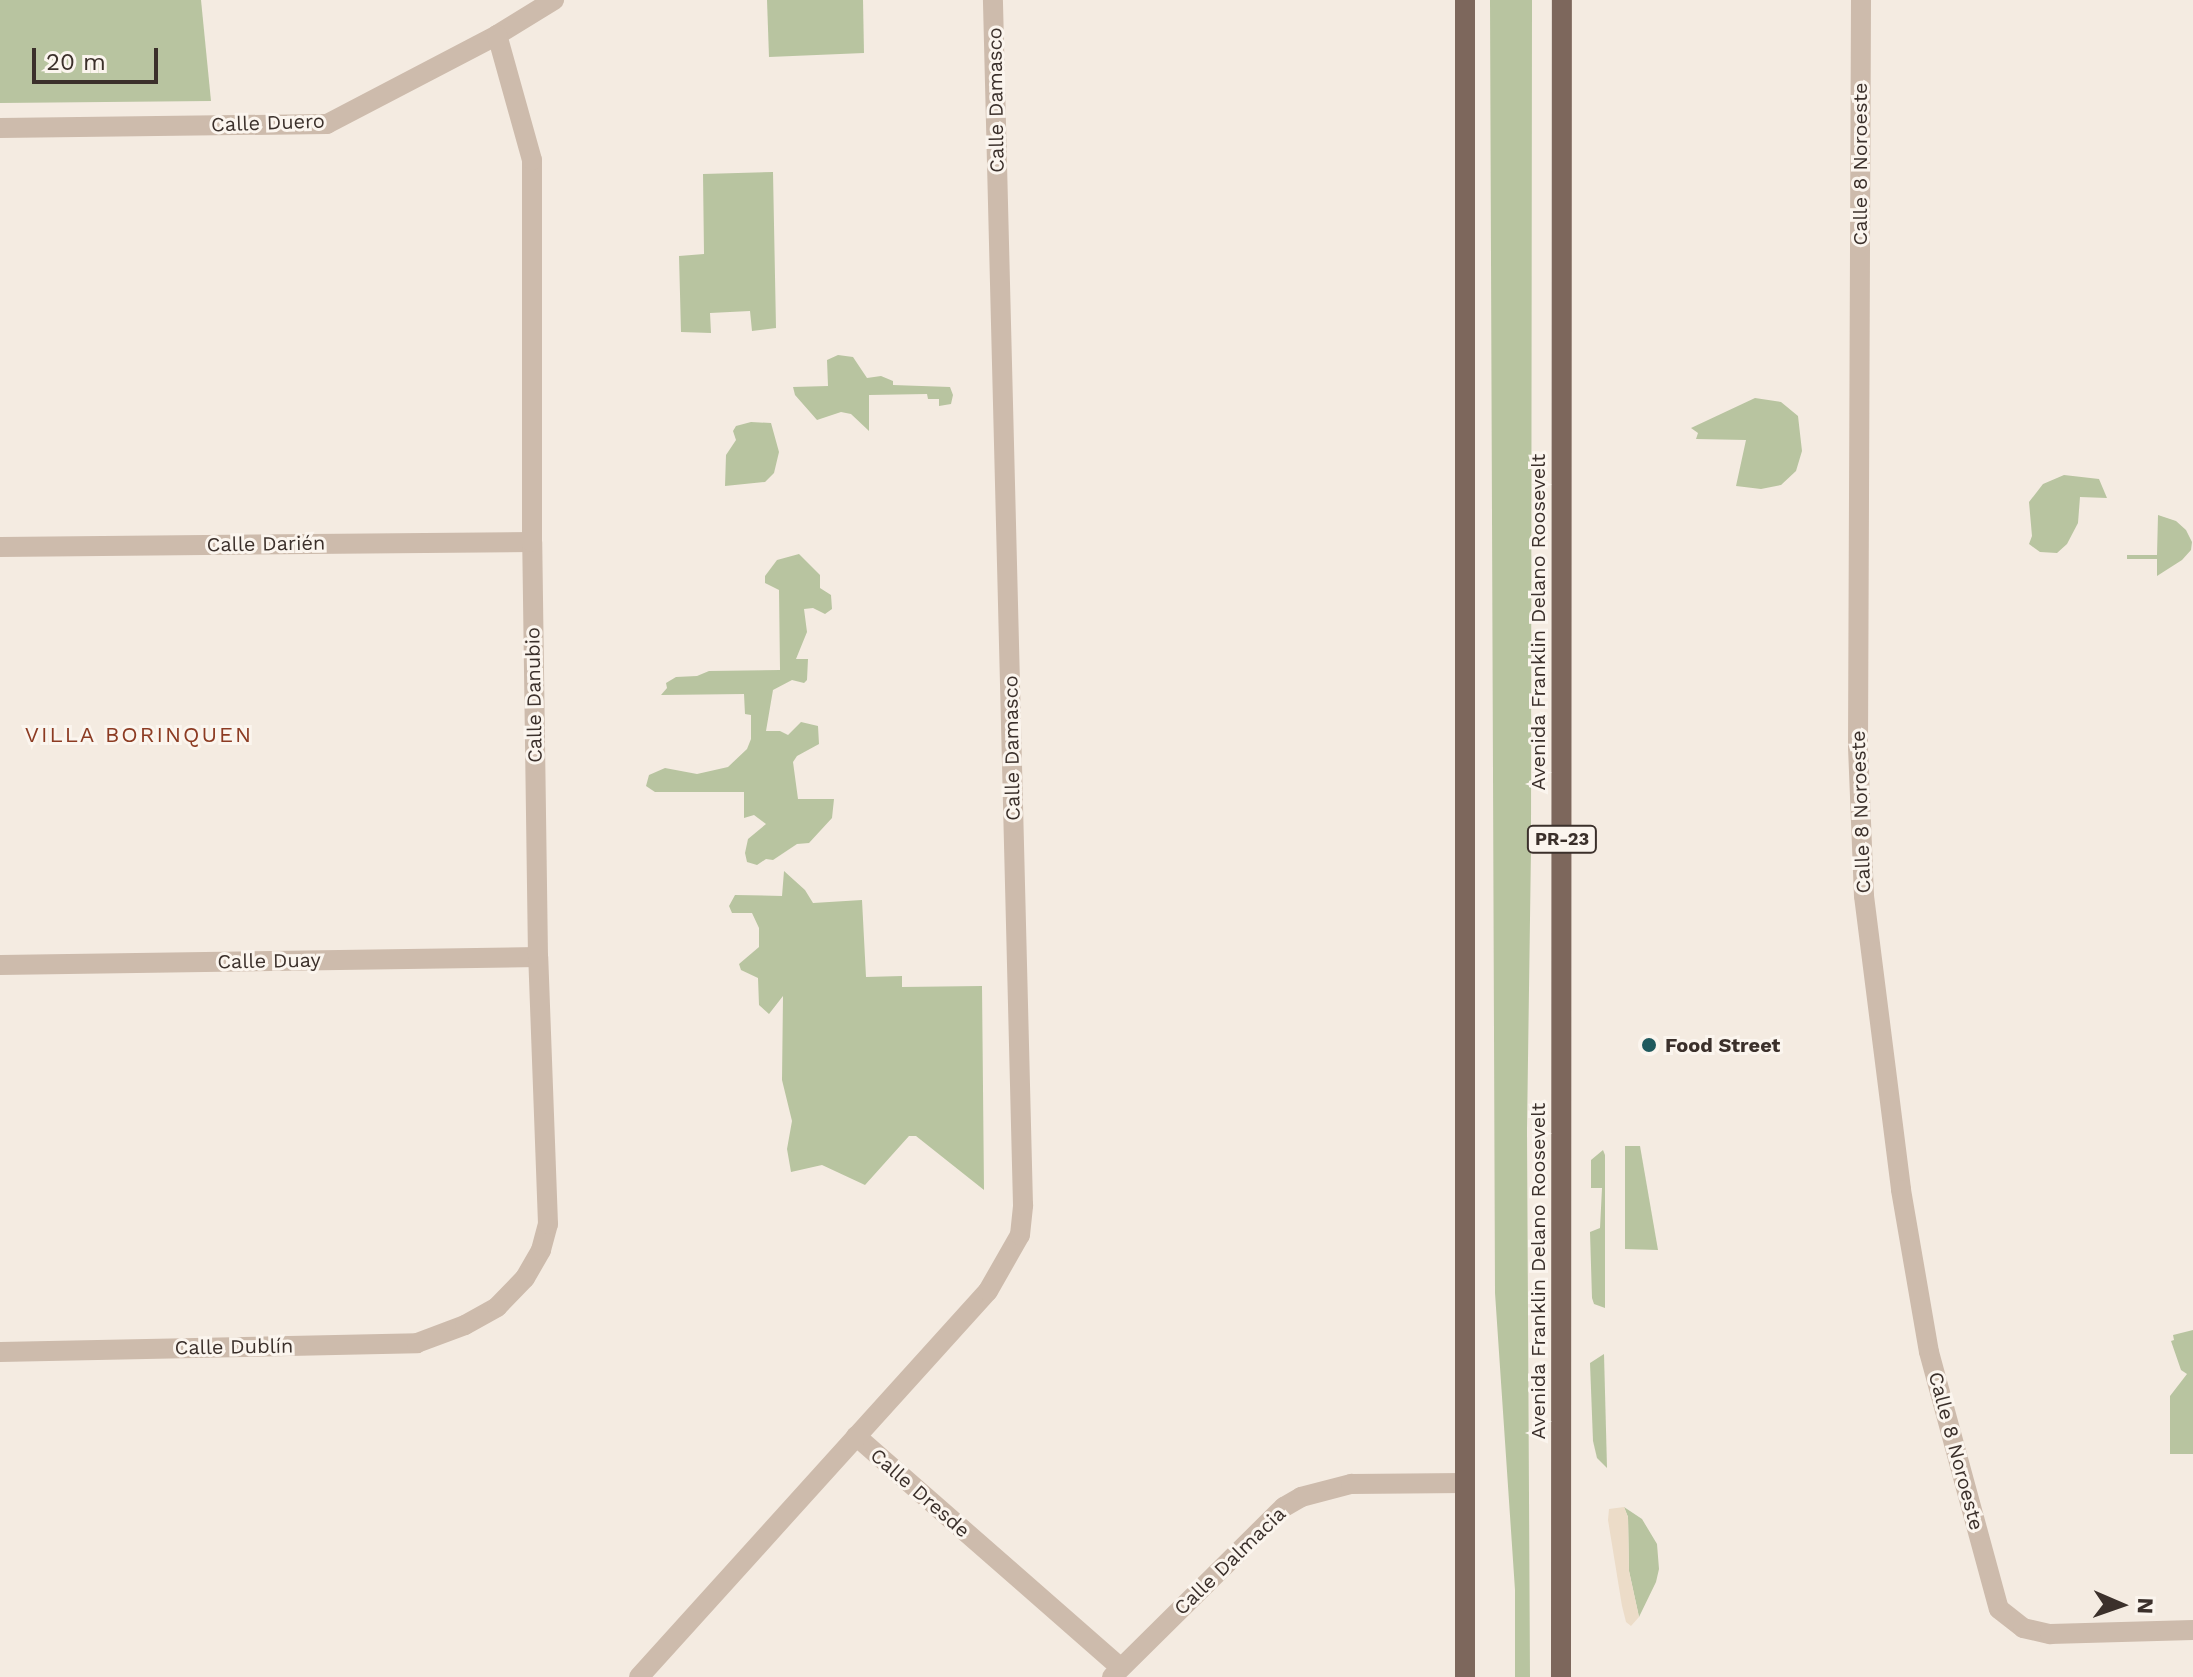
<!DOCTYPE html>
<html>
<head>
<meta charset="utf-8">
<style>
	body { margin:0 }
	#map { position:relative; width:2193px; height:1677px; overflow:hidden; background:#f4ebe1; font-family:"Work Sans",sans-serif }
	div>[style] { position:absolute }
	.green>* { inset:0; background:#b8c4a0 }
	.plaza>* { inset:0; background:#ecdcc8 }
	.minor>* { height:20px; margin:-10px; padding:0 10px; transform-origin:10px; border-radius:10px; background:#cdbbac }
	.primary>* { height:20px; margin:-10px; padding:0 10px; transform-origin:10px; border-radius:10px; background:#7d675c }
	.dots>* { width:22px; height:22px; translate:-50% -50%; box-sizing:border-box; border:4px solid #fbf5ee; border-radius:50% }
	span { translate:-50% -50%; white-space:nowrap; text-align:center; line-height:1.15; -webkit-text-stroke:6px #fbf5ee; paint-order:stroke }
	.shield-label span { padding:2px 6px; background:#fbf5ee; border:2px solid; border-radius:6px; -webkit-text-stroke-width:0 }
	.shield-label { font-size:18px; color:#3b302b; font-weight:700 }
	.street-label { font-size:20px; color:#3b302b }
	.poi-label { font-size:20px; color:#3b302b; font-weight:700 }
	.left { translate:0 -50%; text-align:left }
	.neighbourhood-label { font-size:22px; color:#8c3b22; letter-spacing:2px }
	.north { position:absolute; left:2081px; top:1565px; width:80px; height:80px; -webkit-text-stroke:6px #fbf5ee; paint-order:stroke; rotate:92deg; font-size:22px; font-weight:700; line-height:32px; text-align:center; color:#3b302b }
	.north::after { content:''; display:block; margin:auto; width:28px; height:36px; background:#3b302b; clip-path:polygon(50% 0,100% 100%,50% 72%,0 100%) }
	.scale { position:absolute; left:32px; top:48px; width:126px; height:36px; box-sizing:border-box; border:4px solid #3b302b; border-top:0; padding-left:10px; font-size:24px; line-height:28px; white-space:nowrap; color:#3b302b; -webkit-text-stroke:6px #fbf5ee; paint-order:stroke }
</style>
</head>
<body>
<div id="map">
	<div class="green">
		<div style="clip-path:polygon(0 0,201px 0,211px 101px,0 103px)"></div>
		<div style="clip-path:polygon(767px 0,863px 0,864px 53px,769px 57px)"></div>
		<div style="clip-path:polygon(1490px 0,1532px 0,1531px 849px,1527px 1130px,1530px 1677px,1515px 1677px,1515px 1590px,1495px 1293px)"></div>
		<div style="clip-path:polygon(773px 172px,776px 328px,752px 331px,750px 311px,710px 313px,711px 333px,681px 332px,679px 256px,704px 254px,703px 174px)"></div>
		<div style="clip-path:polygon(838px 355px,853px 357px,867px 378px,881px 376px,893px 381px,893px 385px,950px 387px,953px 395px,951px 404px,939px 406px,939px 399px,928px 399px,927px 394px,869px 395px,869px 431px,851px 414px,841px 412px,817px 420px,795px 395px,793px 387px,828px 386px,827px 360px)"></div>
		<div style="clip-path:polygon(1755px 398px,1781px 402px,1798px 416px,1802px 451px,1796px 471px,1781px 485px,1761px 489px,1736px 486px,1746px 440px,1696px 439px,1698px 433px,1691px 428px)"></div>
		<div style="clip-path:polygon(751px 422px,771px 423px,779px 452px,774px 473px,765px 482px,725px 486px,726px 455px,736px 440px,733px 431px,736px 426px)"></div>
		<div style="clip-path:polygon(2064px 475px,2099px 479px,2107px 498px,2080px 497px,2078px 523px,2067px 544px,2057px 553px,2040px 552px,2029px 544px,2032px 536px,2029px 502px,2043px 484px)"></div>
		<div style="clip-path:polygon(2158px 515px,2176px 521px,2186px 530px,2192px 542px,2191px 550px,2182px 560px,2157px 576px,2157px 559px,2127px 559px,2127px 555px,2157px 555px)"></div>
		<div style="clip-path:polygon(799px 554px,820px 575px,820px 588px,831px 595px,832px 609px,825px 614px,813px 608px,804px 609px,807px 632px,796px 659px,808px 659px,807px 680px,804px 683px,792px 680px,773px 690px,766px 731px,780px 731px,788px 735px,801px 722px,818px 726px,819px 744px,797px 756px,793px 762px,798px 799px,834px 799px,832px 818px,809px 843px,797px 844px,773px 860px,766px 859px,757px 865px,747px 862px,745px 853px,748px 839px,766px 824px,754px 815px,744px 818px,744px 792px,655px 792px,646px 786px,649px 775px,665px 768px,697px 774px,728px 767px,747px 749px,751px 739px,751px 715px,745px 714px,744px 694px,661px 695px,667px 688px,666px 683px,676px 677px,697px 676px,709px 671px,780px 670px,779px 590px,765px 583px,765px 576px,777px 560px)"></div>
		<div style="clip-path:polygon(784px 871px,805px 890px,813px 903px,862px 900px,866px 977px,902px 976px,902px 987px,982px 986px,984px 1190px,916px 1136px,909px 1136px,865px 1185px,822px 1165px,791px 1172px,787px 1149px,792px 1121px,782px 1080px,783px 996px,769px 1014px,759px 1005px,758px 978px,741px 970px,739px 964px,759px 947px,759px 928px,752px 913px,732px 913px,729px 906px,735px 895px,782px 896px)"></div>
		<div style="clip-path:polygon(1625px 1146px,1640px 1146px,1658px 1250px,1625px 1249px)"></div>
		<div style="clip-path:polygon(1603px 1150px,1605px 1155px,1605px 1308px,1594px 1304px,1592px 1298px,1590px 1232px,1600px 1228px,1602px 1188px,1591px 1188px,1591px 1160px)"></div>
		<div style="clip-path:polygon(2193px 1330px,2193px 1454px,2170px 1454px,2170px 1396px,2187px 1374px,2181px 1370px,2171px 1341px,2174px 1340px,2173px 1335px)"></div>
		<div style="clip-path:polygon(1604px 1354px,1607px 1468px,1597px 1458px,1593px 1441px,1590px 1363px)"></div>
		<div style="clip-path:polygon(1624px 1507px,1642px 1519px,1657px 1544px,1659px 1569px,1656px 1582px,1639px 1617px,1629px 1571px,1628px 1517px)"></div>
	</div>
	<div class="plaza">
		<div style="clip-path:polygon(1624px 1507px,1628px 1517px,1629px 1571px,1639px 1617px,1631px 1626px,1626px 1622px,1622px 1606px,1608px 1520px,1609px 1509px)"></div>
	</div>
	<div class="minor">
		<div style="left:1861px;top:0;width:747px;rotate:90.23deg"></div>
		<div style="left:1858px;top:747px;width:149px;rotate:87.7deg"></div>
		<div style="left:1864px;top:896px;width:296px;rotate:82.8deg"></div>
		<div style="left:1901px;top:1190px;width:164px;rotate:80.2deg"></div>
		<div style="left:1929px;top:1352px;width:266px;rotate:74.8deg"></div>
		<div style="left:1999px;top:1609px;width:31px;rotate:38deg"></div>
		<div style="left:2023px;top:1628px;width:28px;rotate:13deg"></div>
		<div style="left:2050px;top:1634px;width:143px;rotate:-1.6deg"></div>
		<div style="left:0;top:128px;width:327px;rotate:-0.7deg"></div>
		<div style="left:327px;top:124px;width:192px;rotate:-27.6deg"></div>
		<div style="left:497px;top:35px;width:67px;rotate:-31.6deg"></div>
		<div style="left:0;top:547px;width:532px;rotate:-0.54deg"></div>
		<div style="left:0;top:965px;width:538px;rotate:-0.85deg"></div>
		<div style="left:0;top:1352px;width:417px;rotate:-1.2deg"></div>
		<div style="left:417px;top:1343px;width:51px;rotate:-20.6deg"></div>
		<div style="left:465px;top:1325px;width:37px;rotate:-29deg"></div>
		<div style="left:497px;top:1307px;width:40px;rotate:-46deg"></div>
		<div style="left:525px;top:1278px;width:32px;rotate:-60deg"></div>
		<div style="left:541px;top:1250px;width:27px;rotate:-75deg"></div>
		<div style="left:548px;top:1224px;width:267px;rotate:-92.1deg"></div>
		<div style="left:538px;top:957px;width:415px;rotate:-90.8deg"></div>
		<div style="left:532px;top:542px;width:382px;rotate:-90deg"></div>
		<div style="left:532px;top:160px;width:130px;rotate:-105.6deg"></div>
		<div style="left:856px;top:1436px;width:351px;rotate:41.2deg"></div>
		<div style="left:639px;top:1677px;width:520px;rotate:-47.88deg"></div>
		<div style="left:988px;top:1291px;width:64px;rotate:-60.3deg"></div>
		<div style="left:1020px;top:1235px;width:30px;rotate:-84deg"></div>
		<div style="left:1023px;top:1205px;width:1205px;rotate:-91.43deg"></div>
		<div style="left:1112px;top:1677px;width:242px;rotate:-44.7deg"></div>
		<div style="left:1284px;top:1507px;width:20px;rotate:-30deg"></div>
		<div style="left:1301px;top:1497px;width:52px;rotate:-14.6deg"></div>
		<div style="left:1351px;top:1484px;width:113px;rotate:-0.5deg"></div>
	</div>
	<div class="primary">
		<div style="left:1465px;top:1677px;width:1677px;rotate:-90deg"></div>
		<div style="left:1561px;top:1677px;width:1677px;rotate:-89.97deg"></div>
	</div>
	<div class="dots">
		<div style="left:1649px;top:1045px;background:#1f5a5e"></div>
	</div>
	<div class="shield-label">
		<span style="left:1562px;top:839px">PR-23</span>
	</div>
	<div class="street-label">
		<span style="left:996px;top:100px;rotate:-91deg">Calle Damasco</span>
		<span style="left:268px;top:123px;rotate:-2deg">Calle Duero</span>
		<span style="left:1860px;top:164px;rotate:-90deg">Calle 8 Noroeste</span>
		<span style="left:266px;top:544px;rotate:-1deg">Calle Darién</span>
		<span style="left:1538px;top:622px;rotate:-90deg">Avenida Franklin Delano Roosevelt</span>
		<span style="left:534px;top:695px;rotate:-91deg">Calle Danubio</span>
		<span style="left:1012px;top:748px;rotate:-91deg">Calle Damasco</span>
		<span style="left:1861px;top:812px;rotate:-92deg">Calle 8 Noroeste</span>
		<span style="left:269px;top:961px;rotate:-1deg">Calle Duay</span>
		<span style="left:1538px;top:1271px;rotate:-90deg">Avenida Franklin Delano Roosevelt</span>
		<span style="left:234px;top:1347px;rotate:-1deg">Calle Dublín</span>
		<span style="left:1956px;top:1451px;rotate:75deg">Calle 8 Noroeste</span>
		<span style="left:920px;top:1493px;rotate:41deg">Calle Dresde</span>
		<span style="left:1230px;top:1561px;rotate:-44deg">Calle Dalmacia</span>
	</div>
	<div class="poi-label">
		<span class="left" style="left:1665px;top:1045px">Food Street</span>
	</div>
	<div class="neighbourhood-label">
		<span style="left:139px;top:735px">VILLA BORINQUEN</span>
	</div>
	<div class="north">N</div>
	<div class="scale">20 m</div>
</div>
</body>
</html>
